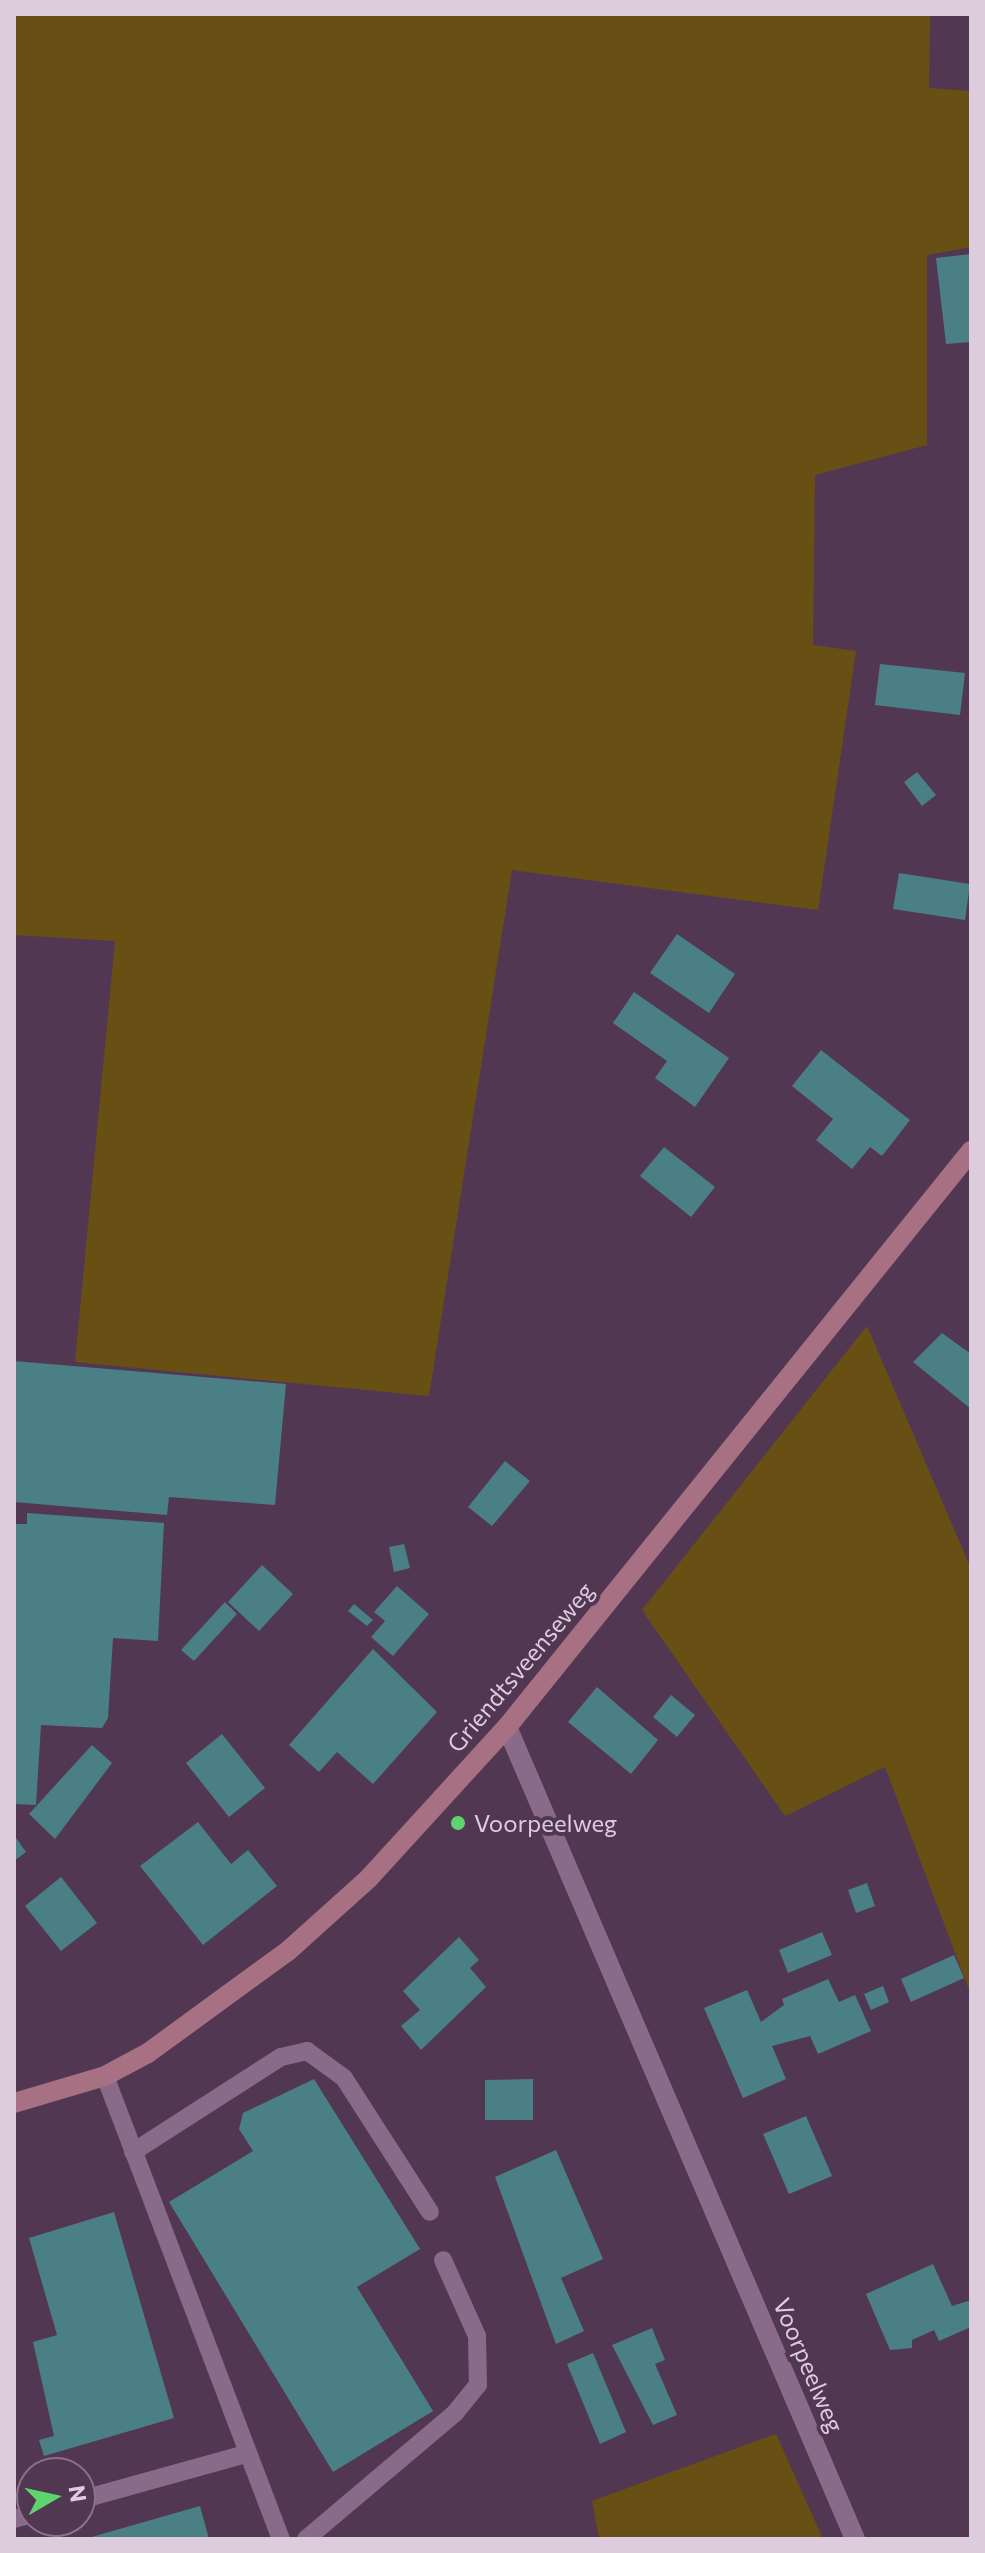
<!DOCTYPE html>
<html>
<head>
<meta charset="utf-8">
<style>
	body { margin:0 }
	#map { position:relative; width:985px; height:2553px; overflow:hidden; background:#523752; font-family:Commissioner,sans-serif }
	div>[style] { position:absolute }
	.green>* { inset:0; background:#685014 }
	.building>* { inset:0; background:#4a7f86 }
	.lane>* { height:18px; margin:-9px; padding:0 9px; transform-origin:9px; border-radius:9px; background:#896b89 }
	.street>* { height:20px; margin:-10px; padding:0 10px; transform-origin:10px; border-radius:10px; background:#896b89 }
	.secondary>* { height:20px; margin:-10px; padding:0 10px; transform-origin:10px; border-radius:10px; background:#a77083 }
	.dots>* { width:22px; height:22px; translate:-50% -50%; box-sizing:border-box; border:4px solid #523752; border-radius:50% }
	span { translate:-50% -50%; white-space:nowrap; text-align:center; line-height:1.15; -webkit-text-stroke:8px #523752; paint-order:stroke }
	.street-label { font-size:24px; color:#dcd }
	.poi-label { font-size:24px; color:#dcd }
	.left { translate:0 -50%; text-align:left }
	.frame { position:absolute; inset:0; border:16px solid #dcd; pointer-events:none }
	.north { position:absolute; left:16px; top:2457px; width:80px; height:80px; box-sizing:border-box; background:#523752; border:2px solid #8a738a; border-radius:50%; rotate:81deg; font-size:22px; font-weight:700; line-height:32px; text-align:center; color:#dcd }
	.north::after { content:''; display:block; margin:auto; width:28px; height:36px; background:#5cd56d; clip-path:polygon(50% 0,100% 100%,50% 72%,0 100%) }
</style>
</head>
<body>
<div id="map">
	<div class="green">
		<div style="clip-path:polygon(14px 14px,930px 14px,929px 88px,971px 91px,971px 247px,927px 255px,927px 445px,815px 475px,813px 645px,856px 651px,818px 910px,512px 870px,429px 1396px,75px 1362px,115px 941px,14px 935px)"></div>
		<div style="clip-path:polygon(867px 1326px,971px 1569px,971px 1995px,885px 1767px,785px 1816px,642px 1610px)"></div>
		<div style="clip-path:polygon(776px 2434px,823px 2539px,599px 2539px,592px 2501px)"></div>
	</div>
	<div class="building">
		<div style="clip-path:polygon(971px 254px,971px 342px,946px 344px,936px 258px)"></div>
		<div style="clip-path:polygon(880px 664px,965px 673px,960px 715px,875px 705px)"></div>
		<div style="clip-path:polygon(917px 772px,936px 795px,922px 806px,904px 782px)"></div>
		<div style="clip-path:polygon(899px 873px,970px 884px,965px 920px,893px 909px)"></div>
		<div style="clip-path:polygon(677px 934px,735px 974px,709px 1013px,650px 973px)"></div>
		<div style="clip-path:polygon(634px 992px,729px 1058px,695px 1107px,655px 1078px,667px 1061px,613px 1023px)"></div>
		<div style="clip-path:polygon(821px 1050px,910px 1120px,882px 1156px,870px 1147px,852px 1169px,816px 1140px,833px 1119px,792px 1086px)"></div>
		<div style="clip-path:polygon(664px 1147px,715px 1187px,691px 1217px,640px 1176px)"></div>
		<div style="clip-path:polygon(942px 1333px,971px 1354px,971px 1409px,913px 1362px)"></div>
		<div style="clip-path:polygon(14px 1361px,286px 1384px,275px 1505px,169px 1497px,167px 1515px,14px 1502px)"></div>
		<div style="clip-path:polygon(505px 1461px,530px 1481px,492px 1526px,468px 1507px)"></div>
		<div style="clip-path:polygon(27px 1513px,164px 1523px,158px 1641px,113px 1638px,108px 1718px,102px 1728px,41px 1725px,36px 1805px,14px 1804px,14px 1524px,27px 1524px)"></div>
		<div style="clip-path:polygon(404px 1544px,410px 1568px,394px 1572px,389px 1547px)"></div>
		<div style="clip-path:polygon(262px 1565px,293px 1594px,259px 1631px,228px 1602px)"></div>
		<div style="clip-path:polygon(397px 1586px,429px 1614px,393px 1656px,371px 1637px,385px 1621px,374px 1612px)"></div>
		<div style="clip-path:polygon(225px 1602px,237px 1614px,194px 1661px,181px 1650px)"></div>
		<div style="clip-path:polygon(354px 1604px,373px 1620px,367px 1626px,348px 1611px)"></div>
		<div style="clip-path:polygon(373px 1649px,437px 1712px,373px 1784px,337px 1752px,319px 1772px,289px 1745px)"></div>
		<div style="clip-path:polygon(597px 1687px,658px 1740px,631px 1774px,568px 1722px)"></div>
		<div style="clip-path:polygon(671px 1695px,695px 1715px,677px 1737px,653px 1717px)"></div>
		<div style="clip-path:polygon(222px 1734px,265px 1788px,229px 1817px,186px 1763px)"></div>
		<div style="clip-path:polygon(92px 1745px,112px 1763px,55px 1839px,29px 1814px)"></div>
		<div style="clip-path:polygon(198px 1822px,231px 1864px,248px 1850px,277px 1886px,203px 1945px,140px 1866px)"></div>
		<div style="clip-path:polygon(14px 1835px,26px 1852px,14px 1861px)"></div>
		<div style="clip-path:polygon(61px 1877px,97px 1923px,61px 1951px,25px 1906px)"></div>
		<div style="clip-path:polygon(867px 1883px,875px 1906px,856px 1913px,848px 1890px)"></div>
		<div style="clip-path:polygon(822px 1932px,832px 1955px,788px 1973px,779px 1950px)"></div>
		<div style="clip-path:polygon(459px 1937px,479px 1960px,470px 1968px,486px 1987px,421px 2050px,401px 2026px,420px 2010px,403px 1991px)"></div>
		<div style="clip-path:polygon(954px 1955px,964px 1978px,911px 2002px,901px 1979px)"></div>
		<div style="clip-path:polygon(828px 1979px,839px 2002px,855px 1995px,871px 2031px,818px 2054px,810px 2036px,772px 2046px,786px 2079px,743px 2098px,704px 2008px,747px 1990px,761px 2022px,784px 2005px,782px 1999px)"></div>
		<div style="clip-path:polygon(883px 1986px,889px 2002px,871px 2010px,864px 1994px)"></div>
		<div style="clip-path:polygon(314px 2079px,420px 2249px,357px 2287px,433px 2411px,333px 2472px,169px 2202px,253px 2151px,239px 2129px,243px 2113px)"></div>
		<div style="clip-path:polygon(533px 2079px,533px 2120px,485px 2120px,485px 2080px)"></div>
		<div style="clip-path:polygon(806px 2116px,832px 2176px,789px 2194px,763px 2134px)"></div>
		<div style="clip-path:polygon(556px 2150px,603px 2259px,561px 2278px,584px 2331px,556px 2344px,495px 2177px)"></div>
		<div style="clip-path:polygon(114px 2212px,174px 2418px,44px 2456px,39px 2440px,54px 2436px,33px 2342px,57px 2335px,29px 2238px)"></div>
		<div style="clip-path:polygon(933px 2264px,952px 2306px,971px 2300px,971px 2327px,939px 2341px,934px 2330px,912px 2340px,912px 2348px,890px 2350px,866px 2294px)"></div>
		<div style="clip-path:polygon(652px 2328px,665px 2360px,655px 2364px,677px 2415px,653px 2425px,612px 2345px)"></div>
		<div style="clip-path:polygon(593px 2353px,626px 2432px,600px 2444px,567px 2364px)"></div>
		<div style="clip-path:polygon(200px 2506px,209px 2539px,88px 2539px,88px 2538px)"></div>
	</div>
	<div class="lane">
		<div style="left:105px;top:2076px;width:495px;rotate:69.2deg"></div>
		<div style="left:133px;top:2152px;width:176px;rotate:-32.7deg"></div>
		<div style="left:281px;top:2057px;width:27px;rotate:-13deg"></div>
		<div style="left:307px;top:2051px;width:46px;rotate:36.1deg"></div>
		<div style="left:344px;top:2078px;width:159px;rotate:57.3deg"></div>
		<div style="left:80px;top:2500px;width:172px;rotate:-15.5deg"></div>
		<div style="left:14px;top:2519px;width:19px;rotate:-16deg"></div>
		<div style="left:306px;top:2539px;width:195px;rotate:-40.2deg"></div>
		<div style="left:455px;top:2413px;width:36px;rotate:-51deg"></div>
		<div style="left:478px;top:2385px;width:49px;rotate:-91.2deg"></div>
		<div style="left:477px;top:2336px;width:83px;rotate:-114.1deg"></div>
	</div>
	<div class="street">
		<div style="left:507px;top:1727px;width:883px;rotate:66.8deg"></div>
	</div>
	<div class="secondary">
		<div style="left:14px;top:2103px;width:95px;rotate:-16.5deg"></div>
		<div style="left:105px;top:2076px;width:49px;rotate:-28.1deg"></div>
		<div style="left:148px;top:2053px;width:173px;rotate:-36.1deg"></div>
		<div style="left:288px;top:1951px;width:109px;rotate:-42deg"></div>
		<div style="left:369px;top:1878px;width:205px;rotate:-47.6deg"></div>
		<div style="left:507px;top:1727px;width:740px;rotate:-51.15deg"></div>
	</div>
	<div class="dots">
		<div style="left:458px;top:1823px;background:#5cd56d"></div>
	</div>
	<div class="street-label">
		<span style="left:520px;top:1667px;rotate:-50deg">Griendtsveenseweg</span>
		<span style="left:809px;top:2365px;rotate:67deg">Voorpeelweg</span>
	</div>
	<div class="poi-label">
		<span class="left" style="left:474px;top:1823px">Voorpeelweg</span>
	</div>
	<div class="frame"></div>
	<div class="north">N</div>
</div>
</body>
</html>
